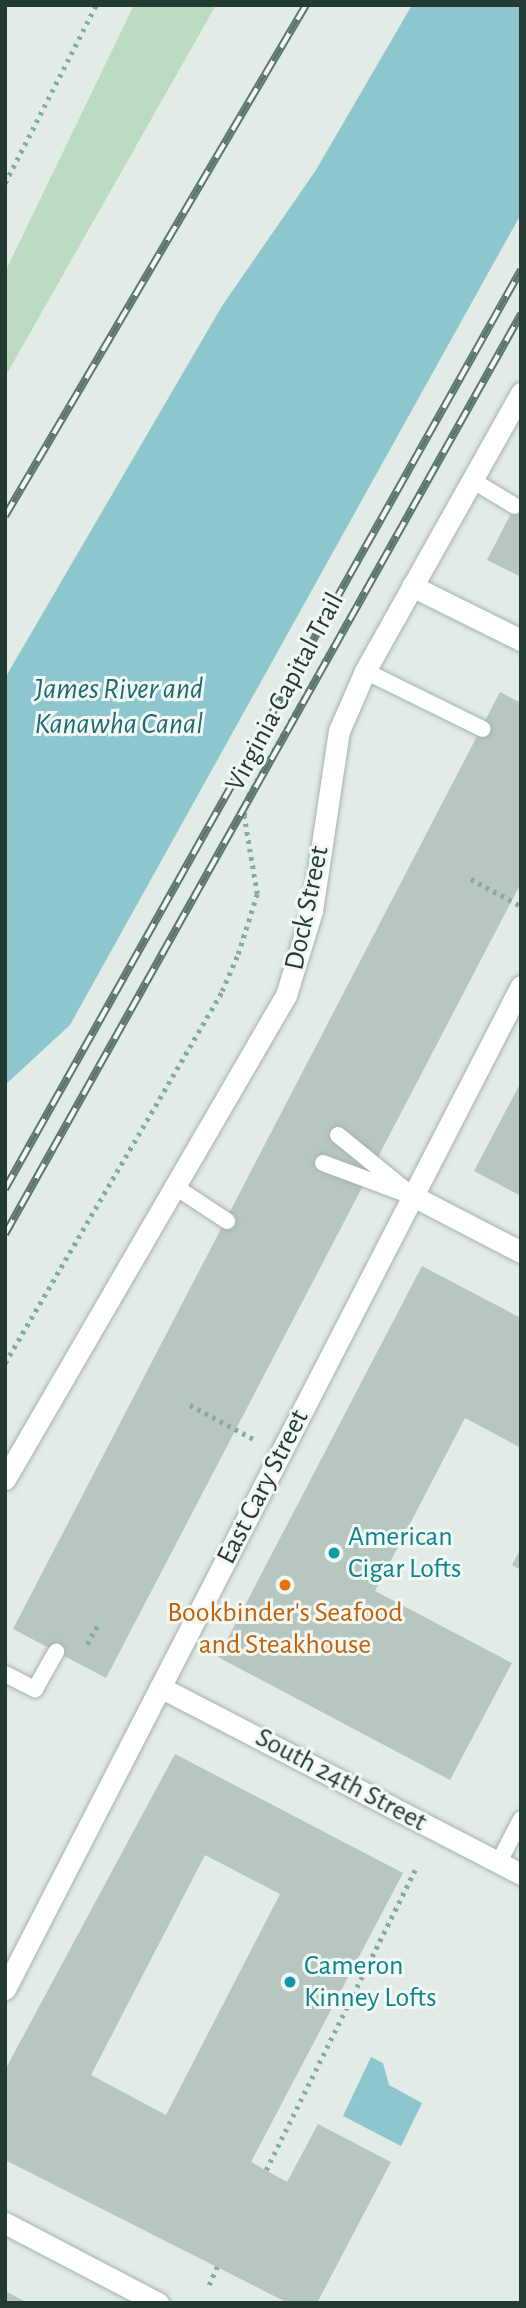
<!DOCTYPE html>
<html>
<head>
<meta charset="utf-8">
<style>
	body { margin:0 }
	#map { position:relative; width:526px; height:2308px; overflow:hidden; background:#e2ebe6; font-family:"Alegreya Sans",sans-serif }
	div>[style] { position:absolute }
	.green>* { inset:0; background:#bcdbc2 }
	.water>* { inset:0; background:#8dc7cd }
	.building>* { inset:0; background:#b7c6bf }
	.path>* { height:4.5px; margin-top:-2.25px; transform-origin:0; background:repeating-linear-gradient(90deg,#84ad9d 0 3.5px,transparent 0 8.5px) }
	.roads { filter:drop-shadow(0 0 2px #a5b3ad) drop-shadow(0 0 2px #a5b3ad) }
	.service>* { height:16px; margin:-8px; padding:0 8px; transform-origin:8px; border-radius:8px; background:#fff }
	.minor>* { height:21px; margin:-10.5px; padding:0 10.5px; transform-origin:10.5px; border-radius:10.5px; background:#fff }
	.secondary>* { height:21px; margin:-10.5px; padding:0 10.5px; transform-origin:10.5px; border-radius:10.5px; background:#fff }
	.rail>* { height:8px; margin-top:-4px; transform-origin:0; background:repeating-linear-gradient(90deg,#f2f8f4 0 16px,#5d766e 0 32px); box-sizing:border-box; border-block:2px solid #5d766e }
	.dots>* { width:19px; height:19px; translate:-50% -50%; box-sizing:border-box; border:4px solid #f2f8f4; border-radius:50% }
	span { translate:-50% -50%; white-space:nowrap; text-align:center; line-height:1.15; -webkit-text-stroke:6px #f2f8f4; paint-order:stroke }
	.street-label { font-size:28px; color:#233b33 }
	.culture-label { font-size:28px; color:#0d838f }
	.left { translate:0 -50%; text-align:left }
	.food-label { font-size:28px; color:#c56008 }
	.water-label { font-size:30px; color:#216a73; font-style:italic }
	.frame { position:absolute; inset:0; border:7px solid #233b33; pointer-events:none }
</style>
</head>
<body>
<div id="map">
	<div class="green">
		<div style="clip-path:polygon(134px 5px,216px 5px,5px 377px,5px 272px)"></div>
	</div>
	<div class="water">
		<div style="clip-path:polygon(412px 5px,521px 5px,521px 214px,70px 1025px,5px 1085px,5px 678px,222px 306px,316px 170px)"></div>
		<div style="clip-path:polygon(371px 2057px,383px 2063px,389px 2085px,422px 2103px,401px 2146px,343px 2116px)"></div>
	</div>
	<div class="building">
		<div style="clip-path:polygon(521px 494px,521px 577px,487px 560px)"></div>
		<div style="clip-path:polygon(500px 692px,521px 703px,521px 883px,106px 1678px,13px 1629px)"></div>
		<div style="clip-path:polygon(521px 1082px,521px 1196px,474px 1171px)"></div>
		<div style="clip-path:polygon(422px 1266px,521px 1318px,521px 1448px,465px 1418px,375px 1591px,512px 1663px,450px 1780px,218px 1657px)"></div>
		<div style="clip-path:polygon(521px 1548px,521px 1570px,512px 1565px)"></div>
		<div style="clip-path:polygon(evenodd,175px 1754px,403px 1873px,251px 2162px,287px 2182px,318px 2124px,391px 2162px,317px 2303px,288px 2303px,5px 2160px,5px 2070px,175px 1754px,205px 1855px,280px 1894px,166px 2115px,91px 2075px,205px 1855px)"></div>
		<div style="clip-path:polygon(5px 2291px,28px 2303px,5px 2303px)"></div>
	</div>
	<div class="path">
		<div style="left:5px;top:183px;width:200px;rotate:-62.9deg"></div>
		<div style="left:471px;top:879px;width:57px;rotate:28.4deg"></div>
		<div style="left:5px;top:1363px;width:431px;rotate:-59.7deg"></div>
		<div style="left:222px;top:991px;width:40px;rotate:-66.6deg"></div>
		<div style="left:238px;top:954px;width:63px;rotate:-72.4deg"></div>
		<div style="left:257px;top:894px;width:79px;rotate:-99.5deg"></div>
		<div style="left:244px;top:816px;width:20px;rotate:-79deg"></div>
		<div style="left:248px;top:796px;width:556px;rotate:-60.57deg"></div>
		<div style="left:190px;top:1405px;width:76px;rotate:28.2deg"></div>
		<div style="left:87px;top:1644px;width:25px;rotate:-61deg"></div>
		<div style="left:266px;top:2170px;width:335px;rotate:-63.6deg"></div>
		<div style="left:209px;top:2285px;width:20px;rotate:-66deg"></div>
	</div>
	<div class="roads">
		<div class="service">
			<div style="left:472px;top:480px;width:50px;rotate:31.2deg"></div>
			<div style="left:365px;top:671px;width:131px;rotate:26.2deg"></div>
			<div style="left:338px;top:1135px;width:97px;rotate:39.1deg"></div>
			<div style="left:323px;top:1163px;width:83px;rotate:20.4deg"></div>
			<div style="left:177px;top:1188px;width:60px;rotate:33.4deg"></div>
			<div style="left:5px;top:1674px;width:34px;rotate:27deg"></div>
			<div style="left:35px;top:1689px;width:43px;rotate:-60.4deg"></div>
			<div style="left:499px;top:1862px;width:48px;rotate:-62.9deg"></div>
		</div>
		<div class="minor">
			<div style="left:412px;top:586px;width:122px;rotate:26.4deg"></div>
			<div style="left:413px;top:1196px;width:122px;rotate:27.4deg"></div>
			<div style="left:160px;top:1687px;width:407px;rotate:27.4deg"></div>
			<div style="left:5px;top:1989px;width:1128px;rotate:-62.78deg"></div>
			<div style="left:5px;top:2223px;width:173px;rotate:27.6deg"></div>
		</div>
		<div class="secondary">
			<div style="left:5px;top:1479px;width:560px;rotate:-59.86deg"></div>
			<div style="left:286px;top:995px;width:88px;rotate:-72.8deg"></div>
			<div style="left:312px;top:911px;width:182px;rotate:-81.5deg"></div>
			<div style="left:339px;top:731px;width:65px;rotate:-66.6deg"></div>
			<div style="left:365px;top:671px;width:319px;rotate:-60.7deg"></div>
		</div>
	</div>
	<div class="rail">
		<div style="left:5px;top:516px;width:593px;rotate:-59.5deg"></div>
		<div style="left:5px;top:1189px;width:1054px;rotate:-60.69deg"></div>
		<div style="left:5px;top:1234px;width:1055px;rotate:-60.71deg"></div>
	</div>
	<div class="dots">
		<div style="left:334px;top:1553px;background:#0f9aa8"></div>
		<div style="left:285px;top:1585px;background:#e8710a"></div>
		<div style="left:290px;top:1982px;background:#0f9aa8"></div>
	</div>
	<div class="street-label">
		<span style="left:285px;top:692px;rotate:-62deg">Virginia Capital Trail</span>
		<span style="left:307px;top:908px;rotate:-78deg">Dock Street</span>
		<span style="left:263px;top:1487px;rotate:-63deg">East Cary Street</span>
		<span style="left:341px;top:1780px;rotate:28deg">South 24th Street</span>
	</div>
	<div class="culture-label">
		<span class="left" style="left:348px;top:1553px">American<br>Cigar Lofts</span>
		<span class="left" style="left:304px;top:1982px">Cameron<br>Kinney Lofts</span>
	</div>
	<div class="food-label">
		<span style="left:285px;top:1629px">Bookbinder's Seafood<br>and Steakhouse</span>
	</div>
	<div class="water-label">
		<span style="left:119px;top:706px">James River and<br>Kanawha Canal</span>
	</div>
	<div class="frame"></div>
</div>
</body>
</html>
